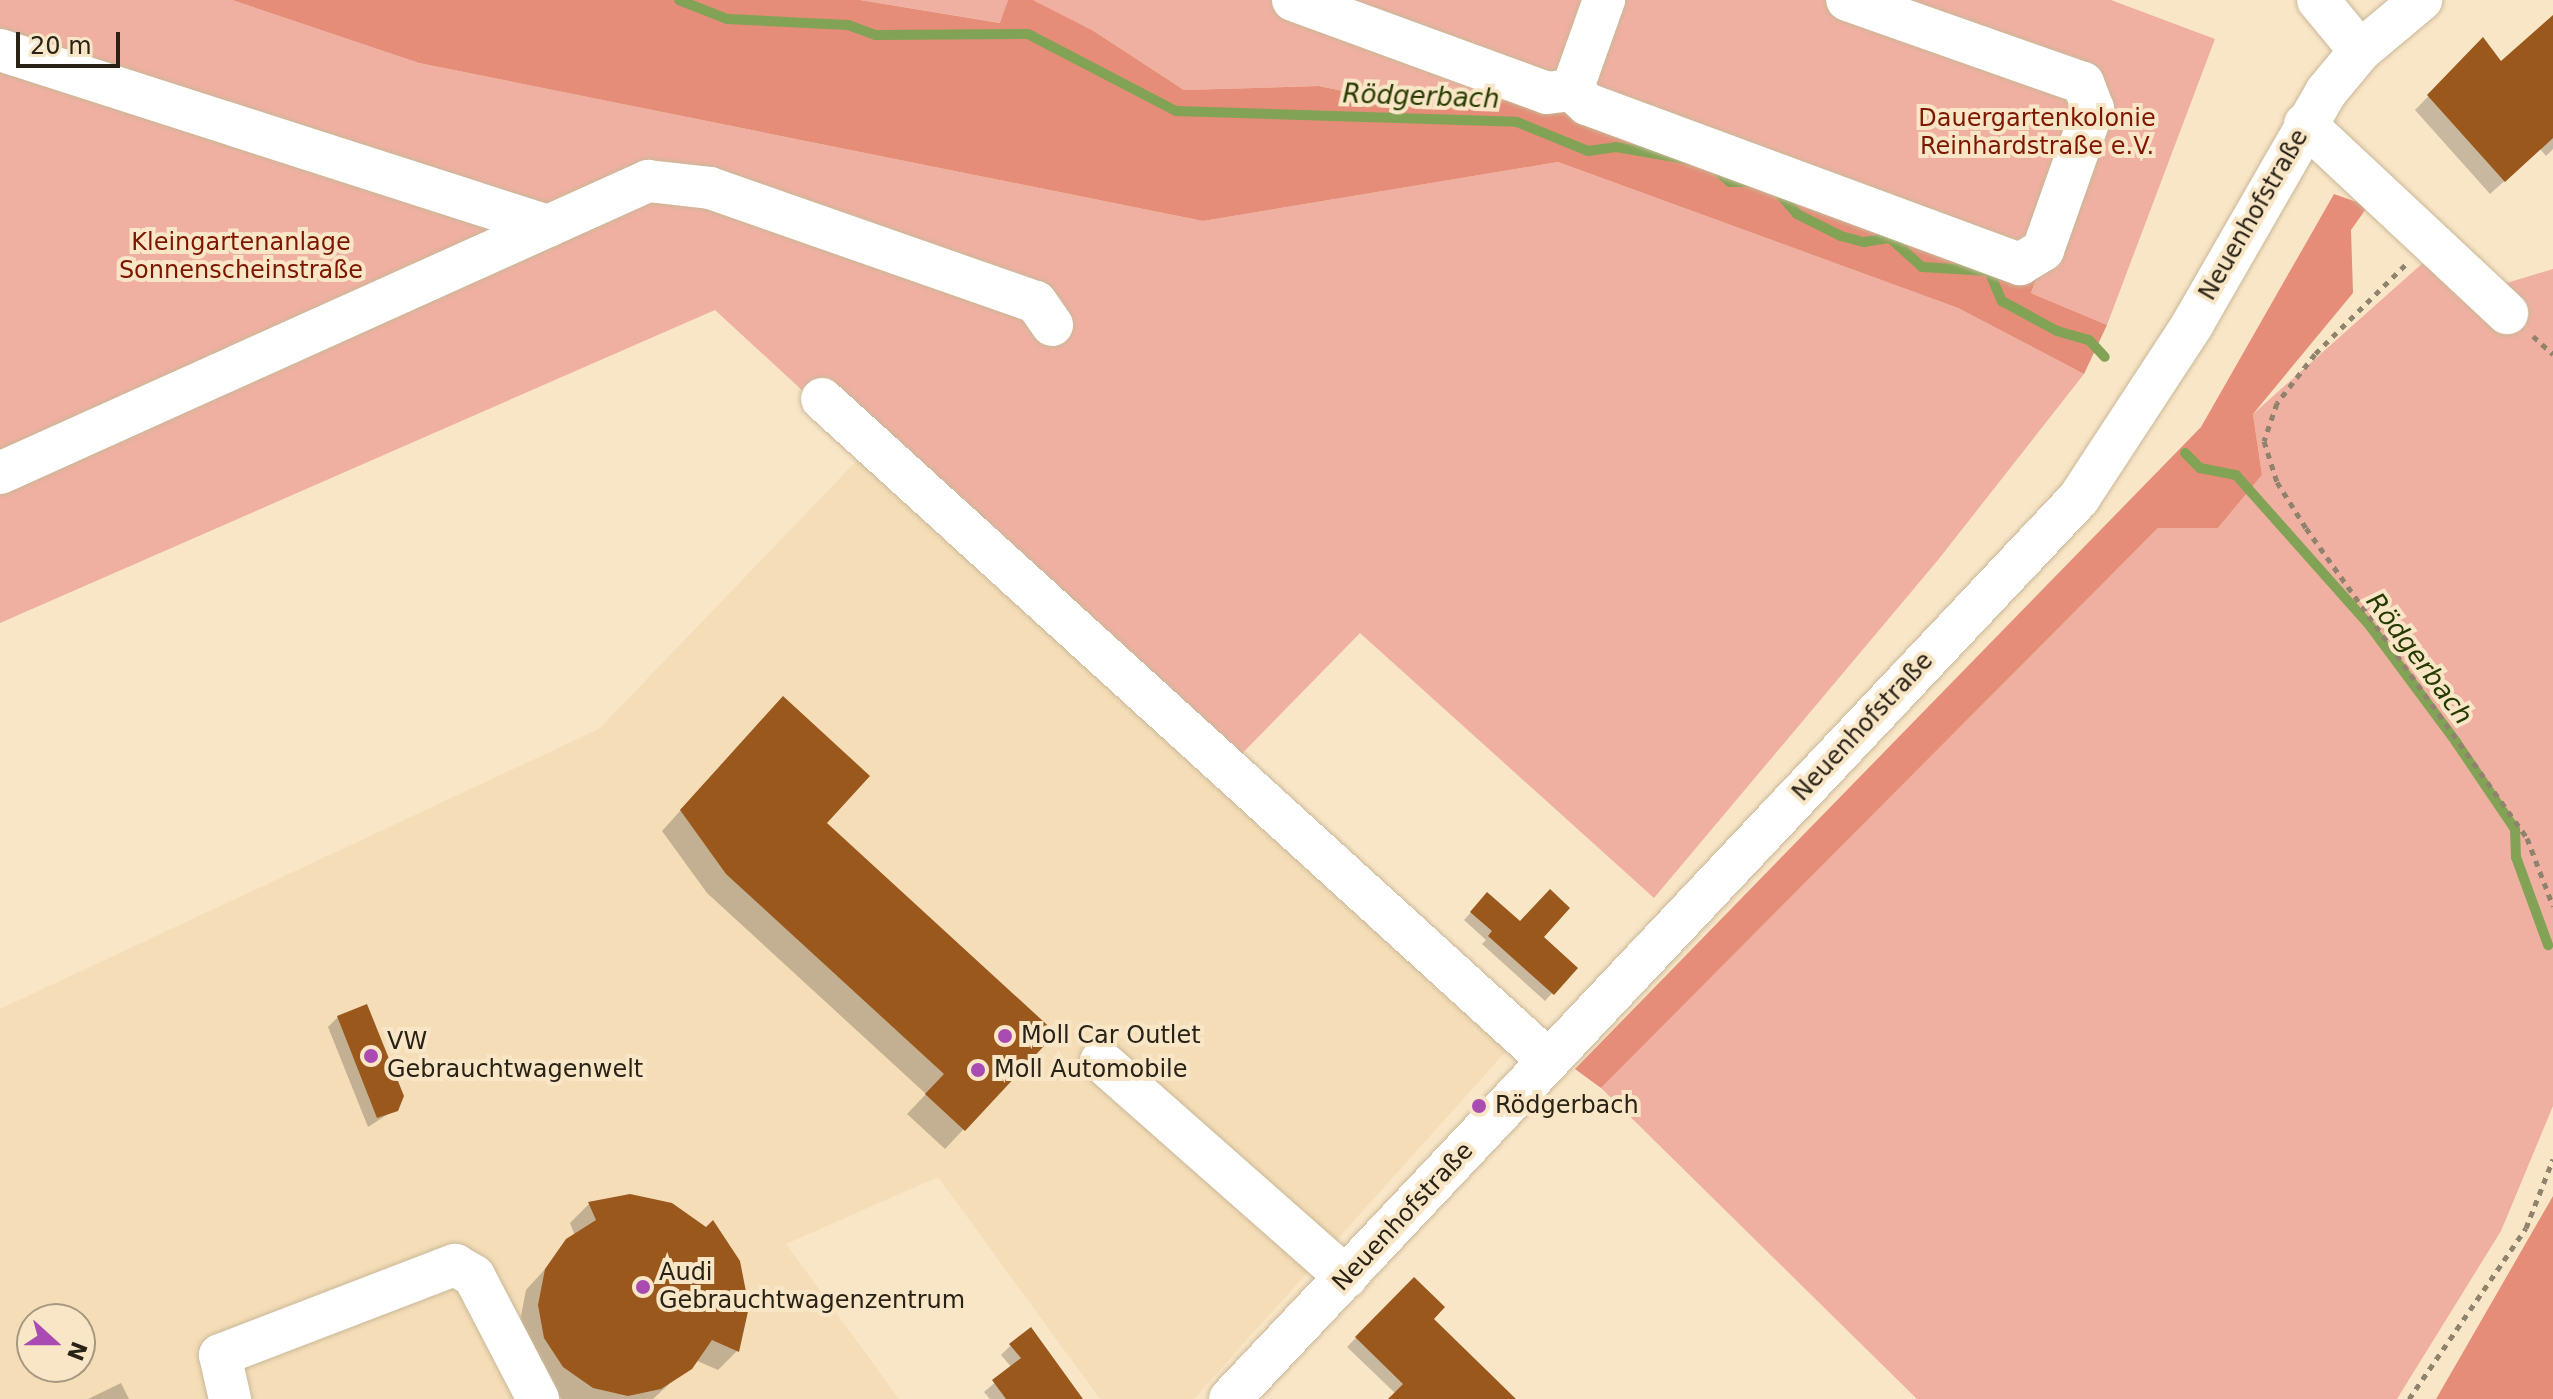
<!DOCTYPE html>
<html>
<head>
<meta charset="utf-8">
<style>
	body { margin:0 }
	#map { position:relative; width:2553px; height:1399px; overflow:hidden; background:#f9e6c7; font-family:"DejaVu Sans",sans-serif }
	div>[style] { position:absolute }
	.built>* { inset:0; background:#f4ddb7 }
	.green>* { inset:0; background:#f0b0a1 }
	.forest>* { inset:0; background:#e58d78 }
	.shadow>* { inset:0; background:#0003 }
	.stream>* { height:10px; margin:-5px; padding:0 5px; transform-origin:5px; border-radius:5px; background:#82a355 }
	.building>* { inset:0; background:#9a581d }
	.path>* { height:5px; margin-top:-2.5px; transform-origin:0; background:repeating-linear-gradient(90deg,#90836d 0 6px,transparent 0 12px) }
	.roads { filter:drop-shadow(0 0 2px #c9b798) drop-shadow(0 0 2px #c9b798) }
	.minor>* { height:42px; margin:-21px; padding:0 21px; transform-origin:21px; border-radius:21px; background:#fff }
	.dots>* { width:22px; height:22px; translate:-50% -50%; box-sizing:border-box; border:4px solid #f9e6c7; border-radius:50% }
	span { translate:-50% -50%; white-space:nowrap; text-align:center; line-height:1.15; -webkit-text-stroke:8px #f9e6c7; paint-order:stroke }
	.park-label { font-size:24px; color:#7e1700 }
	.street-label { font-size:24px; color:#292216 }
	.poi-label { font-size:24px; color:#292216 }
	.left { translate:0 -50%; text-align:left }
	.water-label { font-size:26px; color:#273b00; font-style:italic }
	.north { position:absolute; left:16px; top:1303px; width:80px; height:80px; box-sizing:border-box; background:#f9e6c7; border:2px solid #a69880; border-radius:50%; rotate:111deg; font-size:22px; font-weight:700; line-height:32px; text-align:center; color:#292216 }
	.north::after { content:''; display:block; margin:auto; width:28px; height:36px; background:#aa4bb3; clip-path:polygon(50% 0,100% 100%,50% 72%,0 100%) }
	.scale { position:absolute; left:16px; top:32px; width:104px; height:36px; box-sizing:border-box; border:4px solid #292216; border-top:0; padding-left:10px; font-size:24px; line-height:28px; white-space:nowrap; color:#292216; -webkit-text-stroke:6px #f9e6c7; paint-order:stroke }
</style>
</head>
<body>
<div id="map">
	<div class="built">
		<div style="clip-path:polygon(evenodd,867px 450px,1509px 1048px,1194px 1399px,1100px 1399px,938px 1177px,786px 1244px,899px 1399px,0 1399px,0 1009px,599px 729px,867px 450px,32px 1319px,80px 1319px,80px 1367px,32px 1367px,32px 1319px)"></div>
	</div>
	<div class="green">
		<div style="clip-path:polygon(0 0,232px 0,419px 63px,1203px 221px,1558px 162px,1958px 308px,2084px 374px,1938px 560px,1654px 898px,1360px 633px,1220px 776px,715px 310px,0 623px)"></div>
		<div style="clip-path:polygon(860px 0,1008px 0,1001px 23px)"></div>
		<div style="clip-path:polygon(1033px 0,2111px 0,2215px 39px,2107px 325px,2031px 293px,2038px 274px,1498px 100px,1395px 102px,1319px 86px,1184px 90px,1092px 30px)"></div>
		<div style="clip-path:polygon(2425px 261px,2500px 285px,2553px 269px,2553px 1106px,2501px 1231px,2397px 1399px,1917px 1399px,1601px 1088px,2158px 528px,2218px 528px,2262px 475px,2253px 414px)"></div>
	</div>
	<div class="forest">
		<div style="clip-path:polygon(232px 0,860px 0,1000px 23px,1008px 0,1033px 0,1092px 30px,1184px 90px,1319px 86px,1395px 102px,1498px 100px,1582px 109px,2038px 274px,2031px 293px,2107px 325px,2084px 374px,1958px 308px,1558px 162px,1203px 221px,419px 63px)"></div>
		<div style="clip-path:polygon(2334px 194px,2368px 206px,2351px 230px,2353px 293px,2253px 414px,2262px 475px,2218px 528px,2158px 528px,1601px 1088px,1575px 1069px,2201px 427px)"></div>
		<div style="clip-path:polygon(2553px 1196px,2553px 1399px,2436px 1399px,2462px 1354px)"></div>
	</div>
	<div class="shadow">
		<div style="clip-path:polygon(2553px 25px,2553px 149px,2546px 156px,2540px 149px,2490px 194px,2415px 110px,2483px 40px,2501px 64px)"></div>
		<div style="clip-path:polygon(764px 718px,824px 823px,1054px 1033px,945px 1149px,907px 1114px,926px 1094px,707px 893px,662px 831px)"></div>
		<div style="clip-path:polygon(1480px 902px,1541px 937px,1575px 968px,1545px 1001px,1482px 944px,1486px 940px,1464px 920px)"></div>
		<div style="clip-path:polygon(338px 1017px,396px 1109px,368px 1127px,328px 1027px)"></div>
		<div style="clip-path:polygon(589px 1204px,737px 1351px,718px 1370px,695px 1360px,653px 1399px,562px 1399px,544px 1386px,519px 1326px,526px 1290px,575px 1236px,570px 1223px)"></div>
		<div style="clip-path:polygon(1414px 1279px,1431px 1319px,1512px 1399px,1391px 1399px,1396px 1394px,1347px 1347px)"></div>
		<div style="clip-path:polygon(1010px 1346px,1082px 1399px,990px 1399px,984px 1392px,1012px 1368px,1001px 1355px)"></div>
		<div style="clip-path:polygon(121px 1383px,129px 1399px,88px 1399px)"></div>
	</div>
	<div class="stream">
		<div style="left:679px;top:0;width:52px;rotate:21.6deg"></div>
		<div style="left:727px;top:19px;width:121px;rotate:2.8deg"></div>
		<div style="left:848px;top:25px;width:29px;rotate:20deg"></div>
		<div style="left:875px;top:35px;width:153px;rotate:-0.4deg"></div>
		<div style="left:1028px;top:34px;width:167px;rotate:27.5deg"></div>
		<div style="left:1176px;top:111px;width:341px;rotate:1.8deg"></div>
		<div style="left:1517px;top:122px;width:77px;rotate:22.2deg"></div>
		<div style="left:1588px;top:151px;width:28px;rotate:-8deg"></div>
		<div style="left:1616px;top:147px;width:77px;rotate:9.7deg"></div>
		<div style="left:1718px;top:171px;width:16px;rotate:43deg"></div>
		<div style="left:1730px;top:182px;width:27px"></div>
		<div style="left:1778px;top:192px;width:29px;rotate:49deg"></div>
		<div style="left:1797px;top:214px;width:49px;rotate:26.6deg"></div>
		<div style="left:1841px;top:236px;width:24px;rotate:15deg"></div>
		<div style="left:1864px;top:242px;width:26px;rotate:-9deg"></div>
		<div style="left:1890px;top:238px;width:43px;rotate:42.2deg"></div>
		<div style="left:1922px;top:267px;width:67px;rotate:3.4deg"></div>
		<div style="left:1989px;top:271px;width:33px;rotate:67deg"></div>
		<div style="left:2002px;top:301px;width:63px;rotate:28.6deg"></div>
		<div style="left:2057px;top:331px;width:33px;rotate:16deg"></div>
		<div style="left:2089px;top:340px;width:23px;rotate:47deg"></div>
		<div style="left:2185px;top:453px;width:21px;rotate:45deg"></div>
		<div style="left:2200px;top:468px;width:37px;rotate:11deg"></div>
		<div style="left:2236px;top:475px;width:202px;rotate:48.4deg"></div>
		<div style="left:2370px;top:626px;width:144px;rotate:53.4deg"></div>
		<div style="left:2456px;top:742px;width:105px;rotate:55.9deg"></div>
		<div style="left:2515px;top:829px;width:28px;rotate:88deg"></div>
		<div style="left:2516px;top:857px;width:94px;rotate:70deg"></div>
	</div>
	<div class="building">
		<div style="clip-path:polygon(2553px 15px,2553px 138px,2505px 182px,2427px 95px,2483px 37px,2501px 61px)"></div>
		<div style="clip-path:polygon(783px 696px,870px 776px,827px 823px,1056px 1033px,965px 1131px,925px 1094px,944px 1074px,726px 874px,680px 810px)"></div>
		<div style="clip-path:polygon(1550px 889px,1570px 908px,1544px 937px,1578px 968px,1554px 995px,1488px 936px,1492px 931px,1470px 912px,1487px 892px,1520px 921px)"></div>
		<div style="clip-path:polygon(367px 1004px,404px 1096px,398px 1111px,377px 1118px,337px 1016px)"></div>
		<div style="clip-path:polygon(630px 1194px,672px 1203px,706px 1227px,713px 1220px,740px 1261px,749px 1307px,739px 1352px,712px 1340px,692px 1369px,661px 1389px,628px 1396px,593px 1388px,563px 1367px,544px 1338px,538px 1305px,545px 1269px,566px 1239px,596px 1220px,588px 1202px)"></div>
		<div style="clip-path:polygon(1414px 1277px,1445px 1307px,1434px 1319px,1516px 1399px,1388px 1399px,1403px 1384px,1355px 1337px)"></div>
		<div style="clip-path:polygon(1031px 1327px,1083px 1399px,1006px 1399px,992px 1380px,1021px 1358px,1009px 1344px)"></div>
	</div>
	<div class="path">
		<div style="left:2405px;top:265px;width:127px;rotate:135.3deg"></div>
		<div style="left:2315px;top:354px;width:62px;rotate:127.8deg"></div>
		<div style="left:2277px;top:403px;width:40px;rotate:108.9deg"></div>
		<div style="left:2264px;top:441px;width:43px;rotate:72.4deg"></div>
		<div style="left:2277px;top:482px;width:54px;rotate:57.8deg"></div>
		<div style="left:2306px;top:528px;width:381px;rotate:54.5deg"></div>
		<div style="left:2527px;top:838px;width:73px;rotate:69.1deg"></div>
		<div style="left:2533px;top:336px;width:27px;rotate:42deg"></div>
		<div style="left:2409px;top:1399px;width:207px;rotate:-55.6deg"></div>
		<div style="left:2526px;top:1228px;width:74px;rotate:-68.6deg"></div>
	</div>
	<div class="roads">
		<div class="minor">
			<div style="left:1293px;top:0;width:270px;rotate:20.1deg"></div>
			<div style="left:1547px;top:93px;width:25px;rotate:-7deg"></div>
			<div style="left:1572px;top:90px;width:21px;rotate:43deg"></div>
			<div style="left:1587px;top:104px;width:462px;rotate:20.3deg"></div>
			<div style="left:2020px;top:264px;width:27px;rotate:-31deg"></div>
			<div style="left:2043px;top:250px;width:150px;rotate:-70.5deg"></div>
			<div style="left:2093px;top:109px;width:28px;rotate:-111deg"></div>
			<div style="left:2083px;top:83px;width:250px;rotate:-160.6deg"></div>
			<div style="left:2318px;top:0;width:66px;rotate:50.5deg"></div>
			<div style="left:0;top:50px;width:576px;rotate:17.81deg"></div>
			<div style="left:1572px;top:90px;width:96px;rotate:-70.4deg"></div>
			<div style="left:2305px;top:124px;width:277px;rotate:43.1deg"></div>
			<div style="left:822px;top:399px;width:983px;rotate:42.32deg"></div>
			<div style="left:0;top:473px;width:711px;rotate:-24.26deg"></div>
			<div style="left:648px;top:181px;width:62px;rotate:6.4deg"></div>
			<div style="left:710px;top:188px;width:345px;rotate:19.3deg"></div>
			<div style="left:1036px;top:302px;width:28px;rotate:55deg"></div>
			<div style="left:1101px;top:1061px;width:327px;rotate:41.4deg"></div>
			<div style="left:230px;top:1399px;width:45px;rotate:-102.8deg"></div>
			<div style="left:220px;top:1355px;width:252px;rotate:-21deg"></div>
			<div style="left:455px;top:1265px;width:22px;rotate:30deg"></div>
			<div style="left:474px;top:1276px;width:139px;rotate:62.5deg"></div>
			<div style="left:1230px;top:1399px;width:1238px;rotate:-46.7deg"></div>
			<div style="left:2079px;top:498px;width:207px;rotate:-56.8deg"></div>
			<div style="left:2192px;top:325px;width:269px;rotate:-60.1deg"></div>
			<div style="left:2326px;top:92px;width:53px;rotate:-50.3deg"></div>
			<div style="left:2360px;top:51px;width:80px;rotate:-39.9deg"></div>
		</div>
	</div>
	<div class="dots">
		<div style="left:1005px;top:1036px;background:#aa4bb3"></div>
		<div style="left:371px;top:1056px;background:#aa4bb3"></div>
		<div style="left:978px;top:1070px;background:#aa4bb3"></div>
		<div style="left:1479px;top:1106px;background:#aa4bb3"></div>
		<div style="left:643px;top:1287px;background:#aa4bb3"></div>
	</div>
	<div class="park-label">
		<span style="left:2037px;top:133px">Dauergartenkolonie<br>Reinhardstraße e.V.</span>
		<span style="left:241px;top:257px">Kleingartenanlage<br>Sonnenscheinstraße</span>
	</div>
	<div class="street-label">
		<span style="left:2254px;top:215px;rotate:-60deg">Neuenhofstraße</span>
		<span style="left:1863px;top:727px;rotate:-47deg">Neuenhofstraße</span>
		<span style="left:1403px;top:1217px;rotate:-47deg">Neuenhofstraße</span>
	</div>
	<div class="poi-label">
		<span class="left" style="left:1021px;top:1036px">Moll Car Outlet</span>
		<span class="left" style="left:387px;top:1056px">VW<br>Gebrauchtwagenwelt</span>
		<span class="left" style="left:994px;top:1070px">Moll Automobile</span>
		<span class="left" style="left:1495px;top:1106px">Rödgerbach</span>
		<span class="left" style="left:659px;top:1287px">Audi<br>Gebrauchtwagenzentrum</span>
	</div>
	<div class="water-label">
		<span style="left:1421px;top:97px;rotate:2deg">Rödgerbach</span>
		<span style="left:2419px;top:659px;rotate:53deg">Rödgerbach</span>
	</div>
	<div class="north">N</div>
	<div class="scale">20 m</div>
</div>
</body>
</html>
